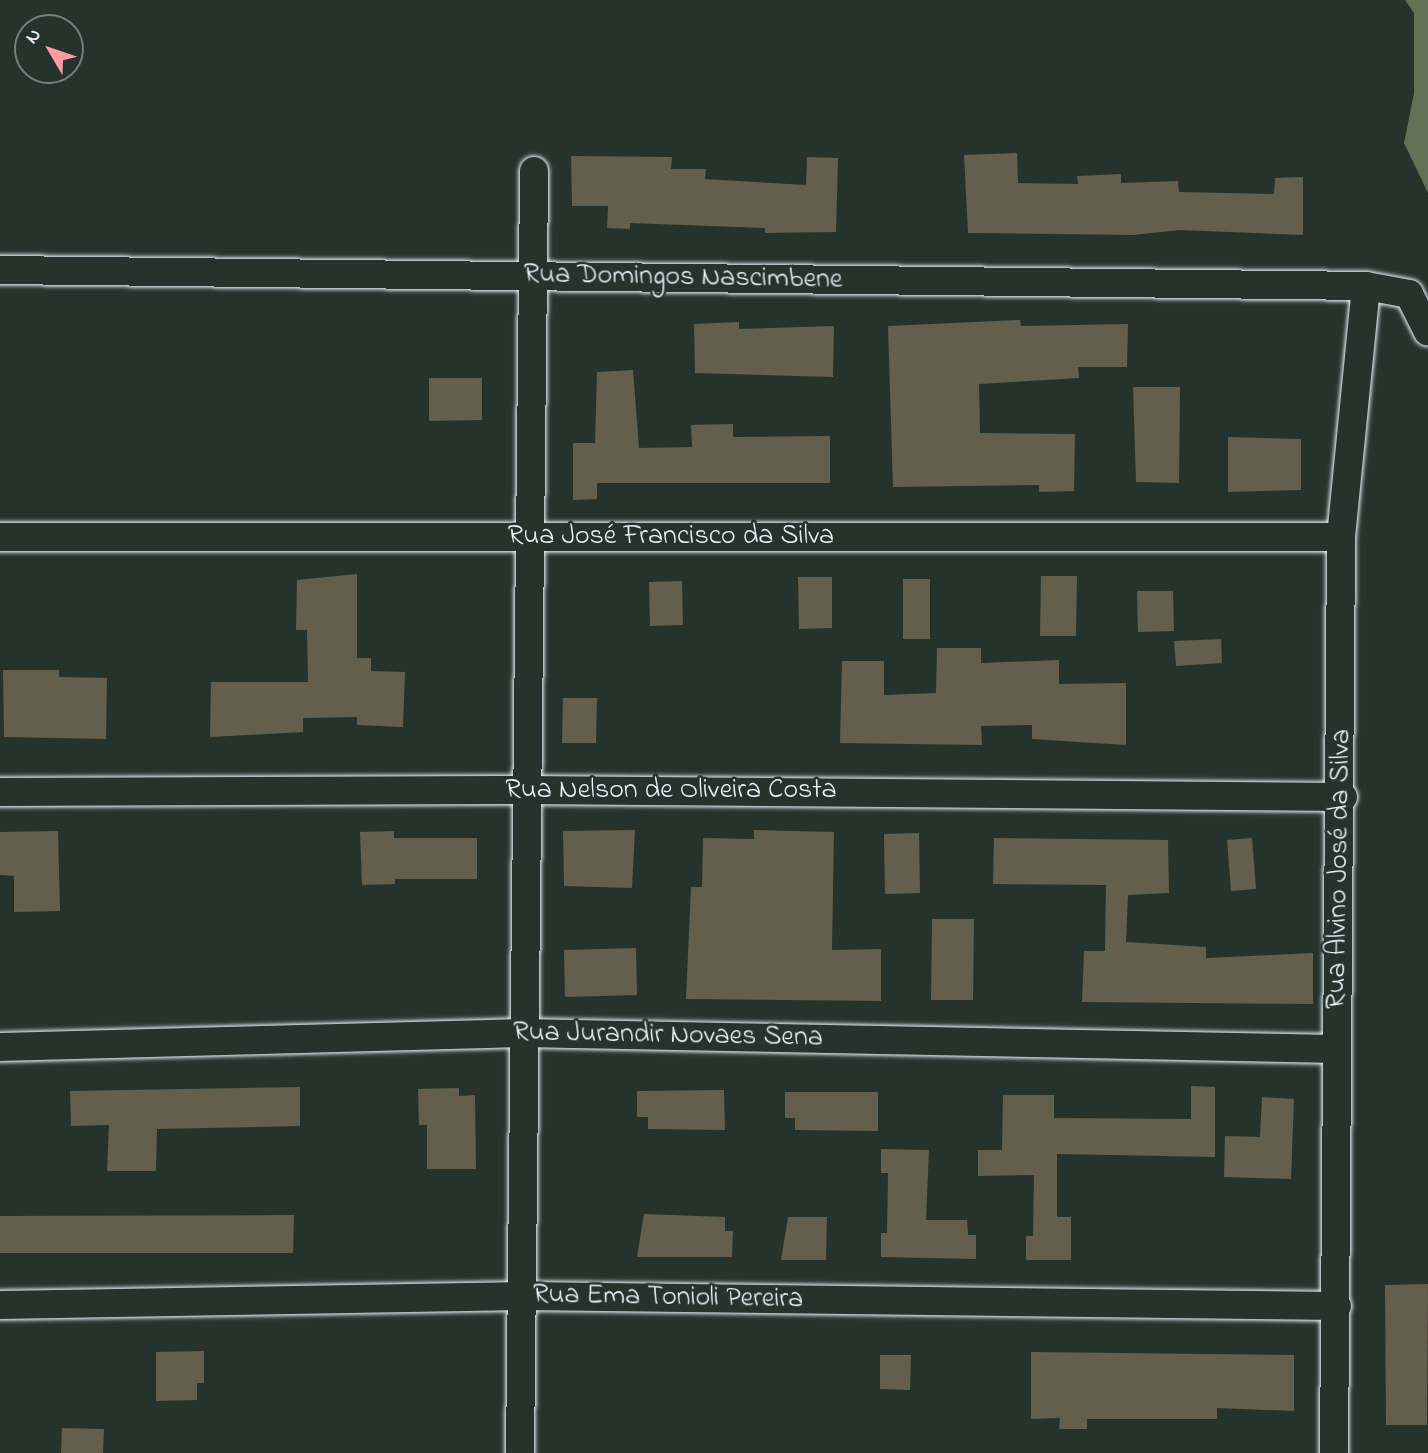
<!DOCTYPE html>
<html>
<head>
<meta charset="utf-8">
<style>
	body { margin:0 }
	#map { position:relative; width:1428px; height:1453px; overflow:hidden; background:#26332d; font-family:"Indie Flower",sans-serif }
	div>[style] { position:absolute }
	.green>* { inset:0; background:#607154 }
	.building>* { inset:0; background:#635f4c }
	.roads { filter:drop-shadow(0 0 2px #e8f1f8) drop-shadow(0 0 2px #e8f1f8) }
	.street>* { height:28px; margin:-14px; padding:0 14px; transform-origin:14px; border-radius:14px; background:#26332d }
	span { translate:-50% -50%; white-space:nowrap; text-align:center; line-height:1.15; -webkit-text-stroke:5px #26332d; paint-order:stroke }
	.street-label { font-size:28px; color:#e8f1f8 }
	.north { position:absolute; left:14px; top:14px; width:70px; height:70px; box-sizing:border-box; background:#26332d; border:2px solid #747f7e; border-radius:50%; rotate:309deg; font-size:19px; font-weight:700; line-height:28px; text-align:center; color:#e8f1f8 }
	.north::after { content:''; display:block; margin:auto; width:24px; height:32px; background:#ff9aa2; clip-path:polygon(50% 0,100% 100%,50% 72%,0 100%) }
</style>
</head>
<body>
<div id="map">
	<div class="green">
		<div style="clip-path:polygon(1405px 0,1428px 0,1428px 193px,1404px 143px,1414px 93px,1414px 13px)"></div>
	</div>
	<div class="building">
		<div style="clip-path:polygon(1017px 153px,1018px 183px,1078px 184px,1077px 176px,1121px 174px,1121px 183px,1178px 181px,1179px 192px,1274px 194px,1275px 178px,1303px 177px,1303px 235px,1180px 230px,1133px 235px,968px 233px,964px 155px)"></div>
		<div style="clip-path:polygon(571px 156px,672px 157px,671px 169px,706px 169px,705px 179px,806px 185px,807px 157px,838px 158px,836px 232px,765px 233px,765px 228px,630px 223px,630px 229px,607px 228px,608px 206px,572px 206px)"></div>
		<div style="clip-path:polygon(1020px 320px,1021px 326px,1128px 324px,1127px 367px,1078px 367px,1079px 378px,979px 384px,980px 433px,1075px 434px,1074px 491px,1039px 492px,1039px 485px,893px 487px,888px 326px)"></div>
		<div style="clip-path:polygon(739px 322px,739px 329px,834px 326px,833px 377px,695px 373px,694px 324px)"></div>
		<div style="clip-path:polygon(633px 370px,639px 448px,692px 447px,691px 425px,733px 424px,733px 437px,830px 436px,830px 483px,597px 483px,597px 499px,573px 500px,573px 443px,595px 443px,597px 372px)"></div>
		<div style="clip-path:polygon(429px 378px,482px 378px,482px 420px,429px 421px)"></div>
		<div style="clip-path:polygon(1133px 387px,1180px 387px,1179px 483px,1136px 482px)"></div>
		<div style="clip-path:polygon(1228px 437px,1301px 439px,1301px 490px,1228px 492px)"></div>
		<div style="clip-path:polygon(357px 574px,357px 658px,371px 658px,371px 671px,405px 672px,403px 727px,357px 725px,357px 717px,303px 718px,303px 732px,210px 737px,211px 682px,308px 682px,307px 630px,296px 630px,297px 580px)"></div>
		<div style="clip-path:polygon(1041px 576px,1077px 576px,1076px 636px,1040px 636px)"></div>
		<div style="clip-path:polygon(798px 577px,832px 577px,832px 628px,799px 629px)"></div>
		<div style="clip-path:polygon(903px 579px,930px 579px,930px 639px,903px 639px)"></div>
		<div style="clip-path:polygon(682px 581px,683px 625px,650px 626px,649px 582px)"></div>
		<div style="clip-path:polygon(1137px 591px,1173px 591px,1174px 631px,1138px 632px)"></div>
		<div style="clip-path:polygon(1221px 639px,1222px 663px,1176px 666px,1174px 641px)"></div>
		<div style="clip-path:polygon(937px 648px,981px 648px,981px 663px,1059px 660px,1059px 684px,1126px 683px,1126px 745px,1032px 739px,1032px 725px,981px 726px,982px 745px,840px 743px,842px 661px,884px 661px,884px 695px,936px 693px)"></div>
		<div style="clip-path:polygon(3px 670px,59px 670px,59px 677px,107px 678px,106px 739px,4px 737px)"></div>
		<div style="clip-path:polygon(563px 698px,597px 698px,596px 743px,562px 743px)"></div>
		<div style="clip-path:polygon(635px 830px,632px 888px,564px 886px,563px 831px)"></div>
		<div style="clip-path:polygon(754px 830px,834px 832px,832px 950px,881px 949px,881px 1001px,686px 999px,691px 887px,702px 887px,703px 838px,754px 839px)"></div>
		<div style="clip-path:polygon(58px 831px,60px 911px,14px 912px,14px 876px,0 875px,0 832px)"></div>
		<div style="clip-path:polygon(394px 831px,394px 838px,477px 838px,477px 879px,395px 879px,395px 884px,362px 885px,360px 832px)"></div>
		<div style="clip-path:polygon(919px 833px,920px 893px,885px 894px,884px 834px)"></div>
		<div style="clip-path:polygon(994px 838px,1168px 840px,1169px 893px,1128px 895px,1126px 942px,1206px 947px,1206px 958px,1313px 953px,1313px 1004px,1082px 1002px,1084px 951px,1105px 951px,1106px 885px,993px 884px)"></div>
		<div style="clip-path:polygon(1252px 838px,1256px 889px,1231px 891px,1227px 840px)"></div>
		<div style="clip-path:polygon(932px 919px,974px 919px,973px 1000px,931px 1000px)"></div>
		<div style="clip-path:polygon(636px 948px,637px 995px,565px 997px,564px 950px)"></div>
		<div style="clip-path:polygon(1191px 1086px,1215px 1087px,1215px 1157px,1057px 1154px,1057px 1217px,1071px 1217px,1071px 1260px,1026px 1260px,1026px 1236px,1033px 1236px,1034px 1175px,978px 1176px,978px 1150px,1002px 1150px,1003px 1095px,1054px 1095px,1054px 1118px,1191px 1119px)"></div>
		<div style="clip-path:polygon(300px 1087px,300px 1126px,157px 1129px,156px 1171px,107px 1171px,109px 1125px,71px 1126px,70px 1091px)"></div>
		<div style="clip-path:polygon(459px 1088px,459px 1096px,475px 1095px,476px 1169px,427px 1169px,427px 1125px,419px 1125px,418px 1089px)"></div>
		<div style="clip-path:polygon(724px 1090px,725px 1130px,648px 1129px,648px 1117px,637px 1117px,637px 1091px)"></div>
		<div style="clip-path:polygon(785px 1092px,878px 1092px,878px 1131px,795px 1130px,795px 1118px,785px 1118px)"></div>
		<div style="clip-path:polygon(1262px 1097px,1294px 1099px,1291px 1179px,1224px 1177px,1225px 1136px,1260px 1137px)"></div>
		<div style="clip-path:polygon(881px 1149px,929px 1150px,926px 1220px,967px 1220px,968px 1235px,976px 1235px,976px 1259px,881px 1257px,881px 1233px,887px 1233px,888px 1173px,881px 1173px)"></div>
		<div style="clip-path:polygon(644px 1214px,725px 1217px,725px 1231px,733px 1231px,732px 1257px,637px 1257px)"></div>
		<div style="clip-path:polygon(294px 1215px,293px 1253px,0 1253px,0 1216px)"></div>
		<div style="clip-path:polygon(788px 1217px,827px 1217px,826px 1260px,781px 1260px)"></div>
		<div style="clip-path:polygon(1428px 1284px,1427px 1425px,1386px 1425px,1385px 1285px)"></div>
		<div style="clip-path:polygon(204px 1351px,204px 1383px,197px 1383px,197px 1400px,156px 1401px,156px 1352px)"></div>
		<div style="clip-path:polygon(1031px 1352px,1294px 1355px,1294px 1411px,1217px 1408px,1217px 1419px,1087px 1419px,1087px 1429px,1059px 1429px,1060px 1418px,1031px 1419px)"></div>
		<div style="clip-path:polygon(880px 1355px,911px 1355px,910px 1390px,880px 1389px)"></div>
		<div style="clip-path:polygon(62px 1428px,104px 1429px,103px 1453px,61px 1453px)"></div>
	</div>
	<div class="roads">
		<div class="street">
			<div style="left:0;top:270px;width:1366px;rotate:0.67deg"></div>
			<div style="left:1366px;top:286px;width:44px;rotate:10.5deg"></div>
			<div style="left:1409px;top:294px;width:42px;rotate:63.4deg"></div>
			<div style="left:0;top:537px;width:1341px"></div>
			<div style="left:0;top:792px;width:525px;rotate:-0.22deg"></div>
			<div style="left:525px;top:790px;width:818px;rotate:0.49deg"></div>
			<div style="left:0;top:1047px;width:522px;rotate:-1.54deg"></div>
			<div style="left:522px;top:1033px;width:815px;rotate:1.12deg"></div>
			<div style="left:0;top:1305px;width:523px;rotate:-0.99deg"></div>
			<div style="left:523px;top:1296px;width:814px;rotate:0.7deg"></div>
			<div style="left:520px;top:1453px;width:1282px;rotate:-89.37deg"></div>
			<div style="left:1334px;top:1453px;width:916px;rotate:-89.56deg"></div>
			<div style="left:1341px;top:537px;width:252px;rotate:-84.3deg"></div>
		</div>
	</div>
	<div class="street-label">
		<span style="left:683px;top:278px;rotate:1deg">Rua Domingos Nascimbene</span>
		<span style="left:671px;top:537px">Rua José Francisco da Silva</span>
		<span style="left:671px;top:791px">Rua Nelson de Oliveira Costa</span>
		<span style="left:1340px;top:869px;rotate:-89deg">Rua Alvino José da Silva</span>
		<span style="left:668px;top:1036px;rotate:1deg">Rua Jurandir Novaes Sena</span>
		<span style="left:668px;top:1298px;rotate:1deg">Rua Ema Tonioli Pereira</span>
	</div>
	<div class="north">N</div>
</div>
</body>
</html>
